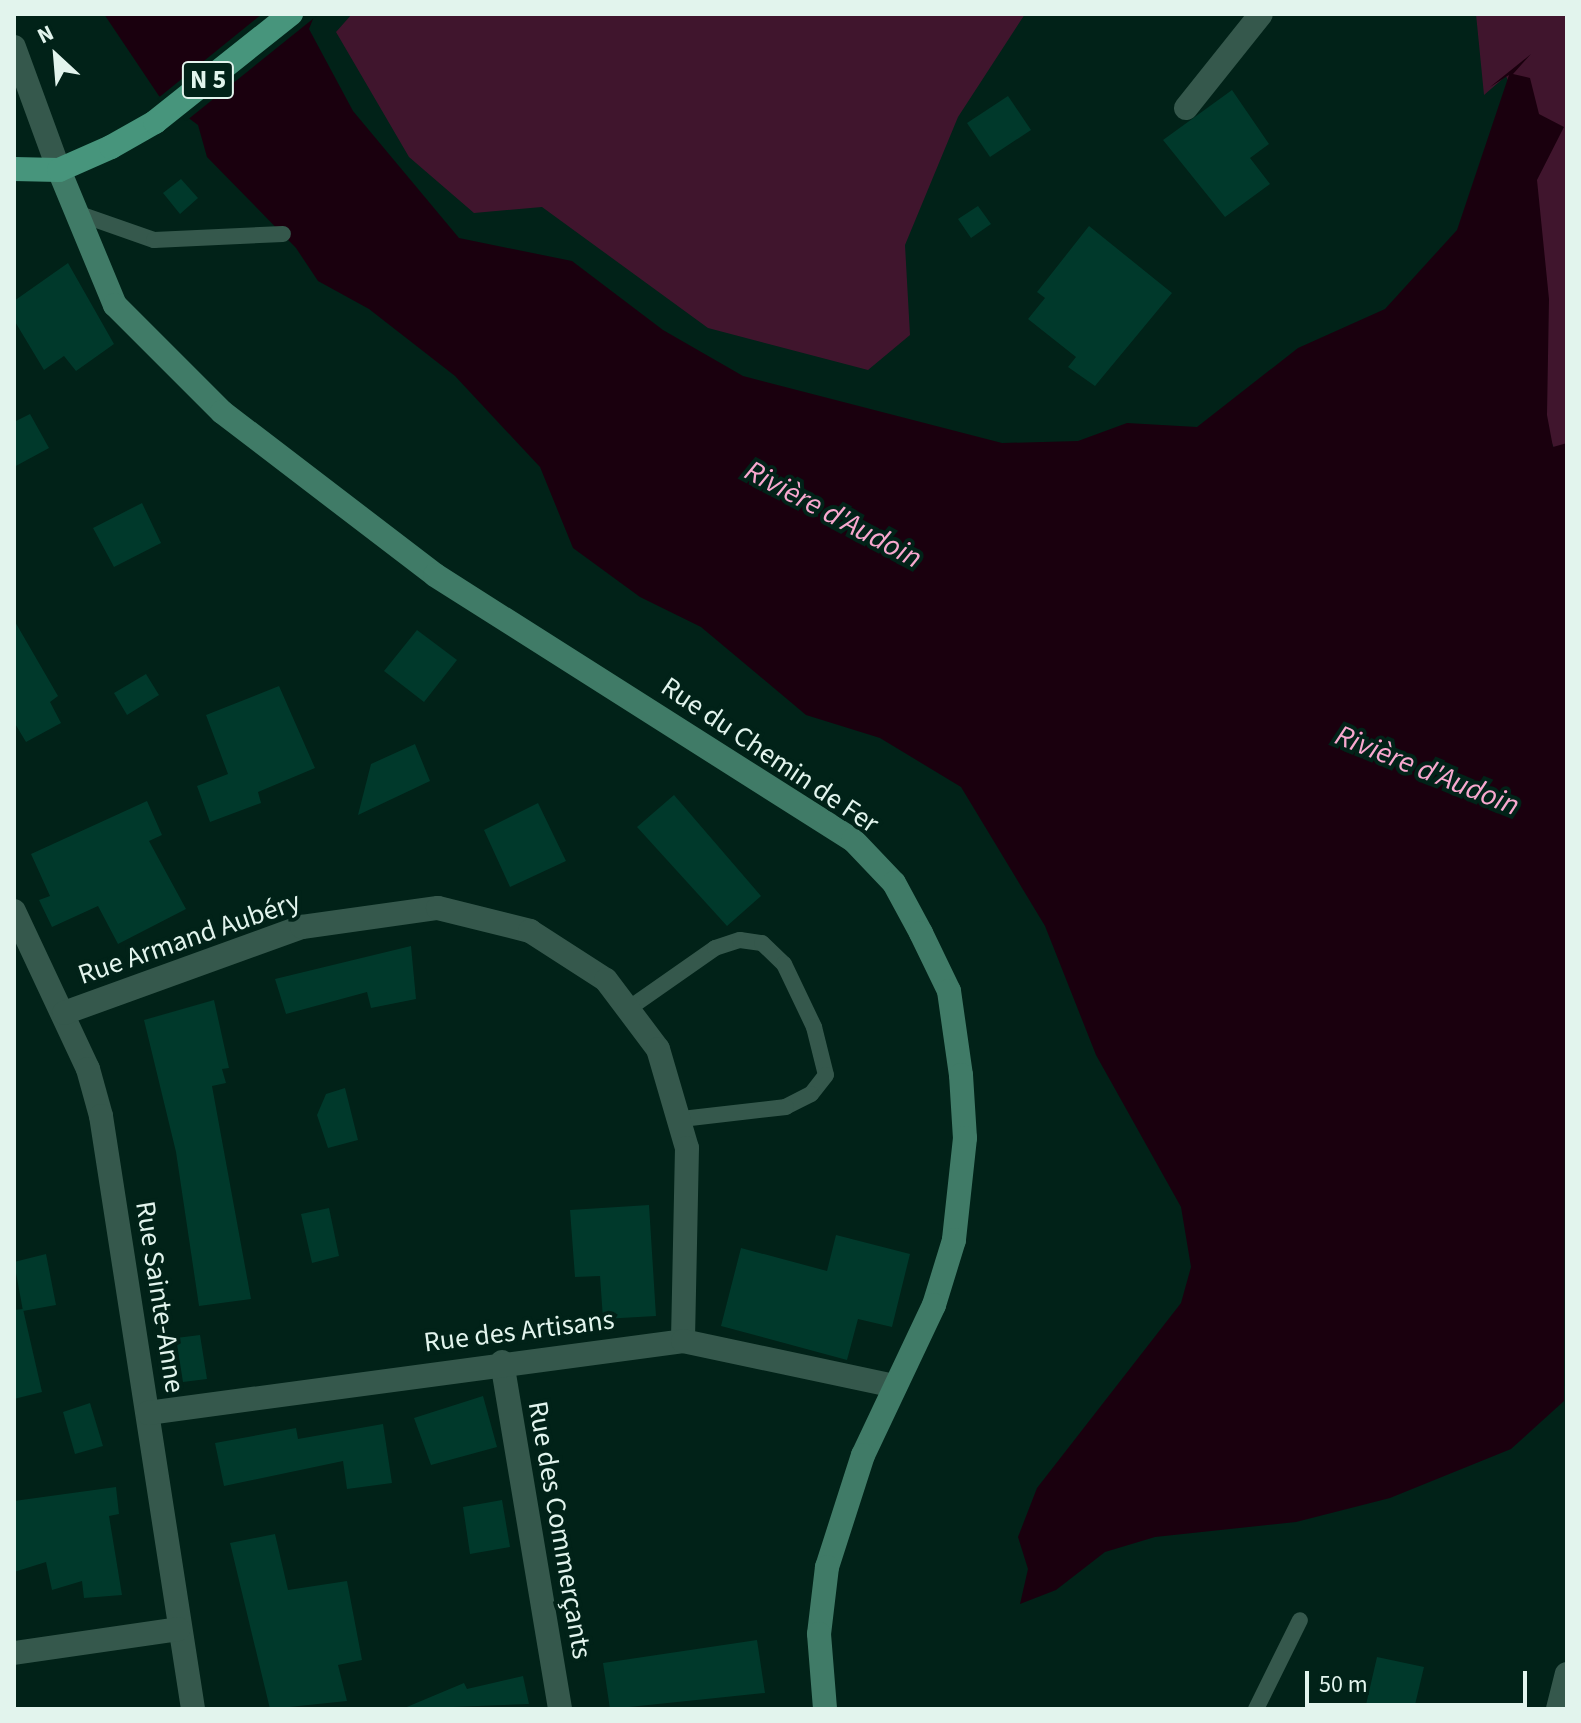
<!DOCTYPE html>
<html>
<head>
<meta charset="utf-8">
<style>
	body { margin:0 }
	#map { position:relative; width:1581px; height:1723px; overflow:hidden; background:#012218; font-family:"Source Sans 3",sans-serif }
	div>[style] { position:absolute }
	.green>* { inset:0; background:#40152d }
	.water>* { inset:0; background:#1a000e }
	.pier>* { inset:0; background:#012218 }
	.building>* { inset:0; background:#00392b }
	.lane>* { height:16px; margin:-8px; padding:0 8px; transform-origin:8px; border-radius:8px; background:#35584c }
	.street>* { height:24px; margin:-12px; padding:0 12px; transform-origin:12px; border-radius:12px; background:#35584c }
	.secondary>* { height:24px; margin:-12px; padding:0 12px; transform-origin:12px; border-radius:12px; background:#407b67 }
	.primary>* { height:24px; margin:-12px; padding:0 12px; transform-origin:12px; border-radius:12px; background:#47957c }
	span { translate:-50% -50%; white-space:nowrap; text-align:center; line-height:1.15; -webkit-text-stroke:8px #012218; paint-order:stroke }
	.shield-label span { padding:2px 6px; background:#012218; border:2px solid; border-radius:6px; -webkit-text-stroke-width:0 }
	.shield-label { font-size:26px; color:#e2f4ed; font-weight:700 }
	.street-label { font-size:28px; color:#e2f4ed }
	.water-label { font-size:30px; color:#f8a8cf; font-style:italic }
	.frame { position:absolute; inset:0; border:16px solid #e2f4ed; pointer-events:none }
	.north { position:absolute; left:16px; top:16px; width:80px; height:80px; -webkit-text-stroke:6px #012218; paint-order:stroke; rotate:334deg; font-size:22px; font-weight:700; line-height:32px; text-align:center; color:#e2f4ed }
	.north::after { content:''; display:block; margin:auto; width:28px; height:36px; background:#e2f4ed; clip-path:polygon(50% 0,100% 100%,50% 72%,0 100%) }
	.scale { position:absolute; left:1305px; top:1671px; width:222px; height:36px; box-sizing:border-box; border:4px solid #e2f4ed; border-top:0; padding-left:10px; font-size:24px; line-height:28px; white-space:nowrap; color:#e2f4ed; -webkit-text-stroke:6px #012218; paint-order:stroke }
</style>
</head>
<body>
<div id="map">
	<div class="green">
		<div style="clip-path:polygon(352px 14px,1025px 14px,958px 117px,905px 245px,910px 335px,868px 370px,708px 328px,542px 207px,474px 213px,409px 157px,336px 32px)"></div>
		<div style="clip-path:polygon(1476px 14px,1567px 14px,1567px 477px,1524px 381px,1538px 149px,1506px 76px,1484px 95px)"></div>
	</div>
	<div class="water">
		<div style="clip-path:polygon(104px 14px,315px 14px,309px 29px,353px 111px,459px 238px,572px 261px,663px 330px,743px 376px,1002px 443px,1078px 441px,1127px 423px,1197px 427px,1298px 348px,1385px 309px,1457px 230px,1509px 75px,1490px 87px,1531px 54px,1513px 74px,1530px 78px,1539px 114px,1564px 127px,1537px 180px,1549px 299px,1547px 415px,1553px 447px,1567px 443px,1564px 1401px,1511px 1449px,1390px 1498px,1296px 1522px,1155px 1537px,1105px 1552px,1056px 1590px,1020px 1604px,1028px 1569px,1018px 1537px,1037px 1488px,1181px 1303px,1191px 1267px,1181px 1207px,1096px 1055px,1045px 926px,961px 787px,880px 738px,806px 715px,701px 627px,640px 597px,573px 548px,540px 467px,455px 376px,369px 309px,318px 281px,296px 248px,207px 157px,198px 125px,159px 96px)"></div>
	</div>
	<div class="pier">
		<div style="clip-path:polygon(262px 14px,319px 14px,186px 121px,157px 99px)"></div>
	</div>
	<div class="building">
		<div style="clip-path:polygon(1232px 90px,1269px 144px,1250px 158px,1270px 184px,1225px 217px,1163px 140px)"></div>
		<div style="clip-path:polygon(1008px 96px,1031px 130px,990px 157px,967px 123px)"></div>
		<div style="clip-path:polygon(181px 179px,198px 198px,180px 214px,163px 193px)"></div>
		<div style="clip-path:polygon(978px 206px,991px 224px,971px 238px,958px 219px)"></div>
		<div style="clip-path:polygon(1089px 226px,1172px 293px,1095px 386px,1068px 367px,1076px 357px,1028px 319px,1045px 298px,1037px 292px)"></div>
		<div style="clip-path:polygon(68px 263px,114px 344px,76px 371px,64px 356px,44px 370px,14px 320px,14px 301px)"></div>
		<div style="clip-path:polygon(30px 414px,49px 448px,14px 467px,14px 422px)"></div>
		<div style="clip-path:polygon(142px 503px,161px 543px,114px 567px,93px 528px)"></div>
		<div style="clip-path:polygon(14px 620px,58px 696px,50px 702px,61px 723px,26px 742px,14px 722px)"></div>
		<div style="clip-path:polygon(417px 630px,457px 660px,424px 702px,384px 671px)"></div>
		<div style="clip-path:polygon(146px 674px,159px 695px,127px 715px,114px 693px)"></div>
		<div style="clip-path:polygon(279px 686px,315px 768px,258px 792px,261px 803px,210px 822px,197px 786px,228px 774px,206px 715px)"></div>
		<div style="clip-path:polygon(415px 744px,430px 781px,358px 815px,371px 764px)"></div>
		<div style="clip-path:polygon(674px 795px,761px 896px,727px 926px,637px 827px)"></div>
		<div style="clip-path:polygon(147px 801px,162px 835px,149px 841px,186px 909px,118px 944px,98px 906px,52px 927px,39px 900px,50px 896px,31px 854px)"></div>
		<div style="clip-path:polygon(538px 803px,566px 861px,510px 887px,484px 830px)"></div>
		<div style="clip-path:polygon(411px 946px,416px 999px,371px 1008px,367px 992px,286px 1014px,275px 979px)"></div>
		<div style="clip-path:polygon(214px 1000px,229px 1068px,222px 1069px,226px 1083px,212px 1086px,251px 1299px,199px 1306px,176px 1152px,144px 1020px)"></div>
		<div style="clip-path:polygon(345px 1088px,358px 1140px,328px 1148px,317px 1115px,326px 1094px)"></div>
		<div style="clip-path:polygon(649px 1205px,656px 1316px,603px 1319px,600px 1276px,575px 1277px,570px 1210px)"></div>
		<div style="clip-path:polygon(329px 1208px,339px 1256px,312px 1263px,301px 1214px)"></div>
		<div style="clip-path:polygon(836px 1235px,910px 1254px,892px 1327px,858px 1319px,847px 1360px,721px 1326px,741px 1248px,827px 1271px)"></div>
		<div style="clip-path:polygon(46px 1254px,56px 1305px,23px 1311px,14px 1262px)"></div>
		<div style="clip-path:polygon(23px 1309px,42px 1392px,14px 1399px,14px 1310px)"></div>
		<div style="clip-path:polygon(200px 1335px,207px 1379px,183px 1382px,176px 1338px)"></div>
		<div style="clip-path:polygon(483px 1396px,497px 1447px,431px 1465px,414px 1418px)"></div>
		<div style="clip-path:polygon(90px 1403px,103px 1446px,75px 1454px,63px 1412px)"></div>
		<div style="clip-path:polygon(383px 1424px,392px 1483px,347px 1489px,343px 1461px,224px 1486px,215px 1443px,296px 1428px,298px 1439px)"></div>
		<div style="clip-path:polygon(116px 1487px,119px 1514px,109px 1516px,122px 1595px,84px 1598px,82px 1581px,52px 1590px,46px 1562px,14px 1572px,14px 1501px)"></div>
		<div style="clip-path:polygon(502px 1500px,510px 1547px,470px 1554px,463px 1507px)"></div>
		<div style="clip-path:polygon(275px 1534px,288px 1590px,347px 1581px,362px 1660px,338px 1665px,347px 1701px,270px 1709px,230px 1543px)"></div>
		<div style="clip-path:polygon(757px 1640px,765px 1693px,610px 1709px,603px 1663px)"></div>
		<div style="clip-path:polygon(1377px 1657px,1424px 1667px,1414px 1709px,1365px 1709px)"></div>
		<div style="clip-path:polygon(523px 1676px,529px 1704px,402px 1709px,464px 1683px,467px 1689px)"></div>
	</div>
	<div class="lane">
		<div style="left:74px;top:212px;width:85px;rotate:19.3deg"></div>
		<div style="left:154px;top:240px;width:129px;rotate:-2.7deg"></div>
		<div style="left:628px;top:1009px;width:106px;rotate:-35deg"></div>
		<div style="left:715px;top:948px;width:26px;rotate:-18deg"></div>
		<div style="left:740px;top:940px;width:22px;rotate:8deg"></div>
		<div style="left:762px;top:943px;width:30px;rotate:44deg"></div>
		<div style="left:784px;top:964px;width:70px;rotate:64.5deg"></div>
		<div style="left:814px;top:1027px;width:49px;rotate:76deg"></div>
		<div style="left:826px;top:1075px;width:24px;rotate:128deg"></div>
		<div style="left:811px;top:1094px;width:28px;rotate:153deg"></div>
		<div style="left:786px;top:1107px;width:105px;rotate:173.4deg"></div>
		<div style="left:1256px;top:1709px;width:99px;rotate:-63.7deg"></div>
	</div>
	<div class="street">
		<div style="left:14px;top:47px;width:131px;rotate:69.9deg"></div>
		<div style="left:1186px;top:108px;width:120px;rotate:-51.4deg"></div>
		<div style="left:14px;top:911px;width:174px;rotate:64.9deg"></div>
		<div style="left:88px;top:1069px;width:49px;rotate:74.5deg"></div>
		<div style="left:101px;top:1116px;width:600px;rotate:81.18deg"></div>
		<div style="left:64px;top:1013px;width:253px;rotate:-19.9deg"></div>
		<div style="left:302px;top:927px;width:137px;rotate:-8deg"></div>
		<div style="left:438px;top:908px;width:95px;rotate:14deg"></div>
		<div style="left:530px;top:931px;width:90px;rotate:32.8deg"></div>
		<div style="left:606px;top:980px;width:86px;rotate:53deg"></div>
		<div style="left:658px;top:1049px;width:103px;rotate:73.7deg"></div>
		<div style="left:687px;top:1148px;width:193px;rotate:91.2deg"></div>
		<div style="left:502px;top:1362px;width:352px;rotate:80.5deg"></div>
		<div style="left:148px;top:1413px;width:540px;rotate:-7.66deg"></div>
		<div style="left:683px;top:1341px;width:217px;rotate:12deg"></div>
		<div style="left:14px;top:1653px;width:166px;rotate:-8.3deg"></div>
		<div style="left:1558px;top:1709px;width:36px;rotate:-76deg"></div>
	</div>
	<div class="secondary">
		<div style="left:59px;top:170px;width:146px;rotate:67.5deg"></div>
		<div style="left:115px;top:305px;width:151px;rotate:45deg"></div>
		<div style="left:222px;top:412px;width:268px;rotate:37.4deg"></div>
		<div style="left:435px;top:575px;width:495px;rotate:32.4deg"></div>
		<div style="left:853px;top:840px;width:59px;rotate:46.4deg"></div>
		<div style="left:894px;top:883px;width:57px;rotate:61.6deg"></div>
		<div style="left:921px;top:933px;width:64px;rotate:64.2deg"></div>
		<div style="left:949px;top:991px;width:85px;rotate:81.9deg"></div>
		<div style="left:961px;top:1075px;width:63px;rotate:86.4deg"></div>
		<div style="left:965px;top:1138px;width:103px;rotate:96.2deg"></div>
		<div style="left:954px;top:1240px;width:68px;rotate:107.1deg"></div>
		<div style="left:934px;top:1305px;width:166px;rotate:115.3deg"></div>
		<div style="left:863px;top:1455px;width:118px;rotate:107.8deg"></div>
		<div style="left:827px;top:1567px;width:67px;rotate:96.8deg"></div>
		<div style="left:819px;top:1634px;width:75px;rotate:85.4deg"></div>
	</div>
	<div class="primary">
		<div style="left:14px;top:169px;width:45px;rotate:1.3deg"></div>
		<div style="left:59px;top:170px;width:57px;rotate:-23.9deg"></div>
		<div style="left:111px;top:147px;width:51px;rotate:-29.6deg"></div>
		<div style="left:155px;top:122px;width:174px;rotate:-38.5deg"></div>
	</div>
	<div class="shield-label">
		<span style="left:208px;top:80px">N 5</span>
	</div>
	<div class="street-label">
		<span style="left:770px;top:755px;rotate:34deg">Rue du Chemin de Fer</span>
		<span style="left:189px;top:938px;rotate:-19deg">Rue Armand Aubéry</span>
		<span style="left:160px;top:1297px;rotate:81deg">Rue Sainte-Anne</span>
		<span style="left:519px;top:1331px;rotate:-7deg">Rue des Artisans</span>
		<span style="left:560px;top:1530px;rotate:80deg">Rue des Commerçants</span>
	</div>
	<div class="water-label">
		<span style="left:833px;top:515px;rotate:28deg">Rivière d'Audoin</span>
		<span style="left:1427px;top:771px;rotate:22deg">Rivière d'Audoin</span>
	</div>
	<div class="frame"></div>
	<div class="north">N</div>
	<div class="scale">50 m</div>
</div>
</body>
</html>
